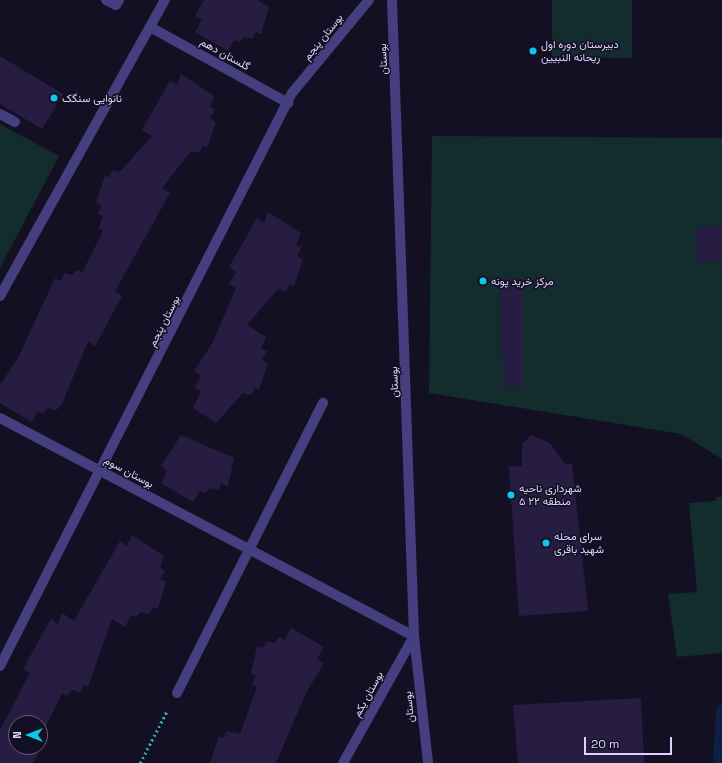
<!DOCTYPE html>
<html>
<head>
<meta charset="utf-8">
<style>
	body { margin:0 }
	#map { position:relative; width:722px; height:763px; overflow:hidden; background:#141023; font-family:"Space Grotesk",Vazirmatn,sans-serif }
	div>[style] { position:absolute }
	.green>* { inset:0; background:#132c2d }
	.water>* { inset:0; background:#0f1e43 }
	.building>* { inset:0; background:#271d43 }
	.path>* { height:2.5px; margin-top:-1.25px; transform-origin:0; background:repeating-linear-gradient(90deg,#37acae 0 2px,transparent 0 5px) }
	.minor>* { height:10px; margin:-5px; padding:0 5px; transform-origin:5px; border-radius:5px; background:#453e7f }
	.dots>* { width:11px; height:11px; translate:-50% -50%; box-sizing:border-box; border:2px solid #141023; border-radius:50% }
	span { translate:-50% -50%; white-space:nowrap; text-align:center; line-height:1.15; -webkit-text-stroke:3px #141023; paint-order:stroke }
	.street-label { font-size:11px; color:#dcd4fc }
	.poi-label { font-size:11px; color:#dcd4fc }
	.left { translate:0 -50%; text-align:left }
	.north { position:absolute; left:8px; top:715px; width:40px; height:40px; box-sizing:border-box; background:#141023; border:1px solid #645e7a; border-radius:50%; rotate:270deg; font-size:11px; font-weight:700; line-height:16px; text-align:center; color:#dcd4fc }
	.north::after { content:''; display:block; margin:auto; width:14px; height:18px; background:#0fc7ee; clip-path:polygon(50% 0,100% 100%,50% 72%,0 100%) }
	.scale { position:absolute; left:584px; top:737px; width:88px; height:18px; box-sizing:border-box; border:2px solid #dcd4fc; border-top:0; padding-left:5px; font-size:12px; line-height:14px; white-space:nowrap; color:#dcd4fc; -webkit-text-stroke:3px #141023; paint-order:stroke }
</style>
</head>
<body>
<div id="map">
	<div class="green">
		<div style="clip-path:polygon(552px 0,632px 0,632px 58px,552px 57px)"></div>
		<div style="clip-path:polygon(0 124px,59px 156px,0 268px)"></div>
		<div style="clip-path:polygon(432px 136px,722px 138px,722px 459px,681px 434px,429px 393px)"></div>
		<div style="clip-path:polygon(717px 497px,722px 497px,722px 653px,677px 657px,668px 594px,697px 592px,689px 503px,715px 501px)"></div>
	</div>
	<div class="water">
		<div style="clip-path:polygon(722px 702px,722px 763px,713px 763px,716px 709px)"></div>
	</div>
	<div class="building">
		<div style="clip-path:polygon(204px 0,257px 0,269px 7px,261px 34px,256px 32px,252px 39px,244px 37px,239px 42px,234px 40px,228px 51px,195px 32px,202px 20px,195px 16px)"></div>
		<div style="clip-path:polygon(0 56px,63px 94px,42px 129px,0 104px)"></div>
		<div style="clip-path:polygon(181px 74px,214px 96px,210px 107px,215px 110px,210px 118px,216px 122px,207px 148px,203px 146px,199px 153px,191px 151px,162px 188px,170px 193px,115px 291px,122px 296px,95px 346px,88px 341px,62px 404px,56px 410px,48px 408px,43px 414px,38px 411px,32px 422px,0 403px,0 385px,18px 358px,55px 278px,61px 281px,64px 273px,72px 275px,77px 270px,82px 273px,103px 231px,99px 228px,103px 216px,97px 214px,102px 206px,96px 202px,105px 176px,109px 177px,113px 170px,120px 172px,152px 136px,142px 130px,170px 81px,177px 85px)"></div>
		<div style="clip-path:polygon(268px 212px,301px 233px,296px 245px,302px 247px,297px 256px,303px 259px,294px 286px,290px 284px,286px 291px,278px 289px,247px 325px,266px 337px,261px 349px,267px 351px,262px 360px,268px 363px,259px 390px,255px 388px,251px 395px,243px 393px,216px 423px,193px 408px,201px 391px,194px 388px,201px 376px,194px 371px,213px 342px,236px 288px,229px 284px,236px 272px,229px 267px,257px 218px,264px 223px)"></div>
		<div style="clip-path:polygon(722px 226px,722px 261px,698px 262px,695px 228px)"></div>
		<div style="clip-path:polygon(499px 278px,522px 278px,522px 386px,504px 387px)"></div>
		<div style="clip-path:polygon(181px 435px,234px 458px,228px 486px,221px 483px,218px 490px,210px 488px,205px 493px,200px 491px,193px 502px,161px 483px,167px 471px,161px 466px)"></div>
		<div style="clip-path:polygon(531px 435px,550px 443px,565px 464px,572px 464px,588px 611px,519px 616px,509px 467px,522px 466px,522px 444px)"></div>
		<div style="clip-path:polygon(evenodd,132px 535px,164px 556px,160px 568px,165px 571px,160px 579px,166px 582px,158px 609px,153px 607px,149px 614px,141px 612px,136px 617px,131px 615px,125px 627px,112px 619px,88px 687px,84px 685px,80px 692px,72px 690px,67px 696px,62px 693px,41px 736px,45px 739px,33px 763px,0 763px,0 730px,30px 673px,23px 669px,51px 619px,58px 624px,62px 613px,74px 621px,120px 541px,127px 546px,132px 535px,16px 723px,40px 723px,40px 747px,16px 747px,16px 723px)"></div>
		<div style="clip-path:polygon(291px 628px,324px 647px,317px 659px,324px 663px,306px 693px,276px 763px,210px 763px,219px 736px,223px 738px,227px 731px,240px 734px,257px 687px,252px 685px,256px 676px,251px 673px,257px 646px,263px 648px,267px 641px,274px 643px,279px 637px,285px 640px)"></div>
		<div style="clip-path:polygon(641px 698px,644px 763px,518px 763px,513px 705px)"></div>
	</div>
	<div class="path">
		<div style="left:140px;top:763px;width:59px;rotate:-62.6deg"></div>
	</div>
	<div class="minor">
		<div style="left:106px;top:0;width:11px;rotate:27deg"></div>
		<div style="left:116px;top:5px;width:6px;rotate:-59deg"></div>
		<div style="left:392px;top:0;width:636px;rotate:88.02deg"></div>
		<div style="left:414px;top:636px;width:128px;rotate:83.7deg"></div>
		<div style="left:150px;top:27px;width:158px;rotate:28.8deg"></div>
		<div style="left:0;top:114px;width:17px;rotate:28deg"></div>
		<div style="left:0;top:296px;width:339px;rotate:-60.9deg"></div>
		<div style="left:0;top:418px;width:468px;rotate:27.8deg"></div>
		<div style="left:414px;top:636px;width:145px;rotate:119.2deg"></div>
		<div style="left:0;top:666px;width:643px;rotate:-63deg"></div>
		<div style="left:292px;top:93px;width:121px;rotate:-50.4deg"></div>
		<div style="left:177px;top:693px;width:325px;rotate:-63.3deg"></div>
	</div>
	<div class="dots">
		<div style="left:533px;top:51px;background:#0fc7ee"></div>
		<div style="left:54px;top:98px;background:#0fc7ee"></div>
		<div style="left:483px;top:281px;background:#0fc7ee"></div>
		<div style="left:511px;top:495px;background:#0fc7ee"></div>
		<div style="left:546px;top:543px;background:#0fc7ee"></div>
	</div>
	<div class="street-label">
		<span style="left:323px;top:37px;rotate:-51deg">بوستان پنجم</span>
		<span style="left:225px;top:54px;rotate:29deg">گلستان دهم</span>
		<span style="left:383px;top:59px;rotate:-93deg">بوستان</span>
		<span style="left:164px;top:321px;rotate:-63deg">بوستان پنجم</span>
		<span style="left:394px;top:382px;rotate:-92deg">بوستان</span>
		<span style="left:129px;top:472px;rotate:28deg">بوستان سوم</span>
		<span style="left:368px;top:694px;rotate:-61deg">بوستان یکم</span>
		<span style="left:409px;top:707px;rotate:-96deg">بوستان</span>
	</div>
	<div class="poi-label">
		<span class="left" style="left:541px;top:51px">دبیرستان دوره اول<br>ریحانه النبیین</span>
		<span class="left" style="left:62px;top:98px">نانوایی سنگک</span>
		<span class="left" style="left:491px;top:281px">مرکز خرید پونه</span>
		<span class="left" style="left:519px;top:495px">شهرداری ناحیه<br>۵ منطقه ۲۲</span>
		<span class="left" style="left:554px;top:543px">سرای محله<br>شهید باقری</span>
	</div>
	<div class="north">N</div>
	<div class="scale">20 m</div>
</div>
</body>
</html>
